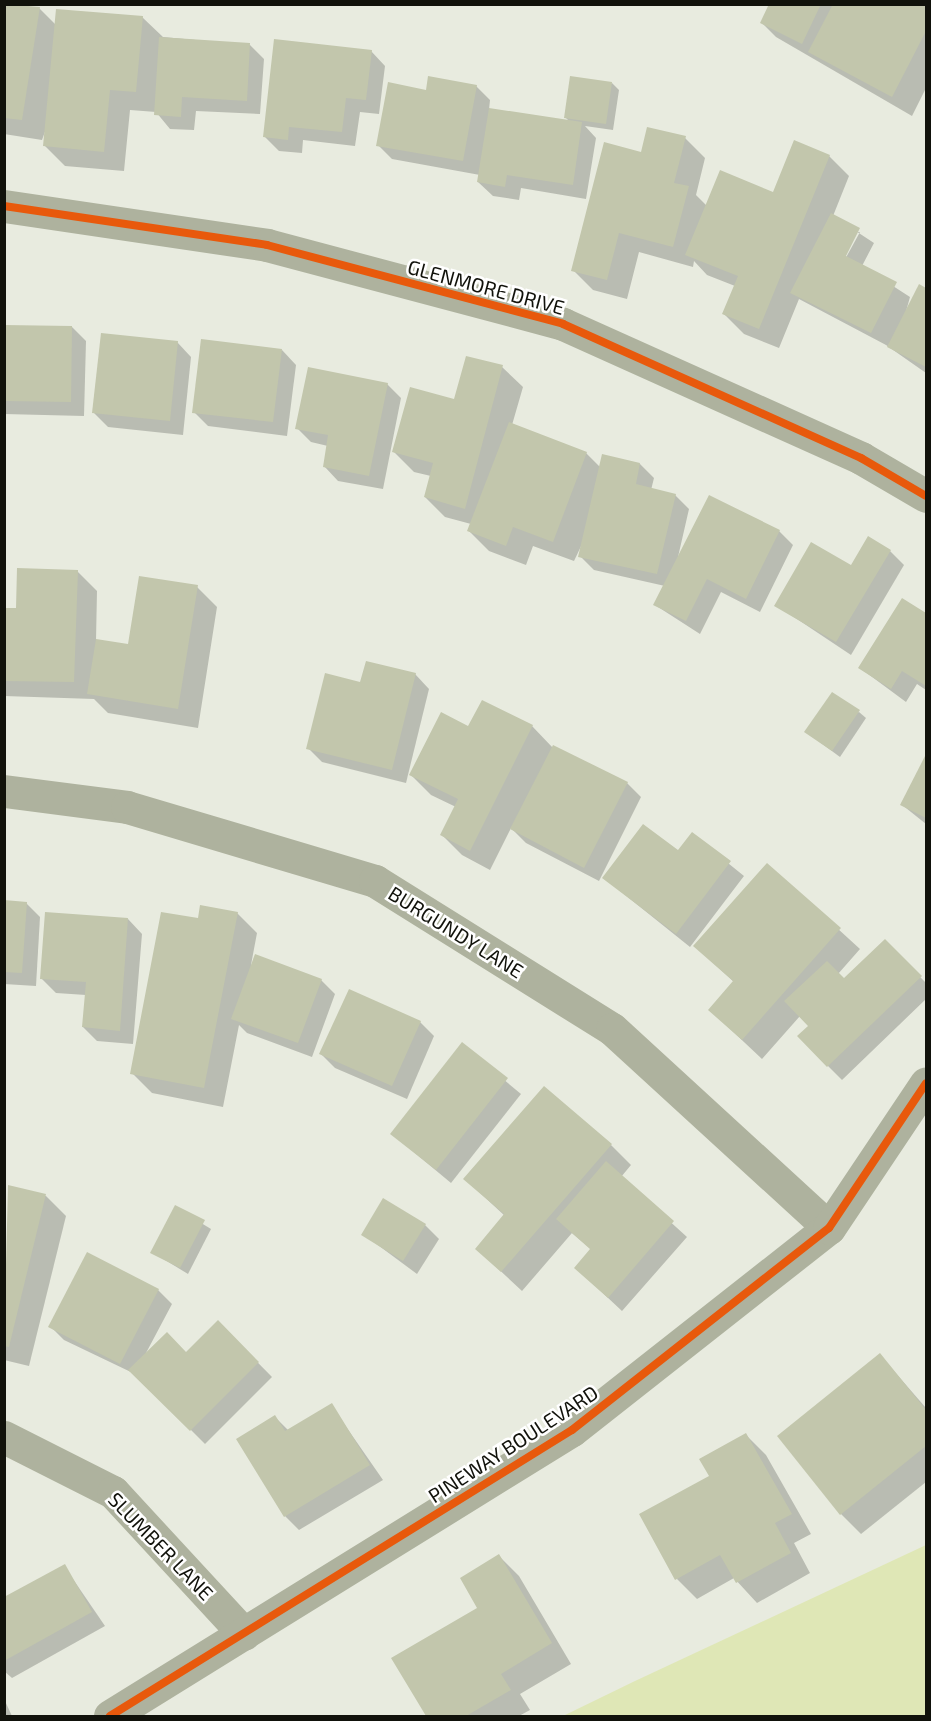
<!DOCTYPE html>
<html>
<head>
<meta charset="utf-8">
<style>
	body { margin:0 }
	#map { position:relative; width:931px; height:1721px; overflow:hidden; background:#e8ebdf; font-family:"Exo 2",sans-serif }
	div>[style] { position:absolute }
	.green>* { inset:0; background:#dfe7b6 }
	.shadow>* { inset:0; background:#0003 }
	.building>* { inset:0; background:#c2c6ac }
	.minor>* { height:33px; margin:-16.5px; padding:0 16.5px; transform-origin:16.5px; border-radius:16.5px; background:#aeb29e }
	.cycleway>* { height:8px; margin:-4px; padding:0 4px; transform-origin:4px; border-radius:4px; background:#e8590c }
	span { translate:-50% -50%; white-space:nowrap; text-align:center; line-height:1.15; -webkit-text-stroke:5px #fff; paint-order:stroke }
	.street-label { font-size:20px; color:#11120b }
	.frame { position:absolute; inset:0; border:6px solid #11120b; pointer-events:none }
</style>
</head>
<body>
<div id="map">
	<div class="green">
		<div style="clip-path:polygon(926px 1545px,926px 1716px,563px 1716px,635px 1681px)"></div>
	</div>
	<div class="shadow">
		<div style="clip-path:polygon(4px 4px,39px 8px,56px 25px,142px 17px,163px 37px,250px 45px,264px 59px,260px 114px,196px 111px,194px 130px,170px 129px,156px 112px,130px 110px,124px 171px,65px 166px,45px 146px,47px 126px,42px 140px,4px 134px)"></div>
		<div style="clip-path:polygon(771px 4px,926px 4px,926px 88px,912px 116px,776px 37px,762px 23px)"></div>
		<div style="clip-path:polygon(371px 51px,385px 66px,379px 114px,360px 112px,355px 146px,303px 140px,302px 153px,279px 151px,265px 137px)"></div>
		<div style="clip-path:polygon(612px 83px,619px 90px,613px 130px,585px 126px,596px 138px,586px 199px,521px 188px,519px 200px,493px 196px,478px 182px,480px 175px,392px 159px,378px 145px,427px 91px,476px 86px,490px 100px,489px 110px,570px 122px,566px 118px)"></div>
		<div style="clip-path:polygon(evenodd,685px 138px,705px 158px,696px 195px,707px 206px,774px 194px,829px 156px,849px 176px,833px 216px,874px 243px,862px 266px,910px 297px,905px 315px,920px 286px,926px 289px,926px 373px,886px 345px,799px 299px,779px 348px,744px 334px,724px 314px,735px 286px,707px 275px,694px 261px,693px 267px,639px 252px,627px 299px,593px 290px,573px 270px,642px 153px,685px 138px,856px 232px,860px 232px,843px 263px,841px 262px,856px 232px)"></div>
		<div style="clip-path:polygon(4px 326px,72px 327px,86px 341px,84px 416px,4px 414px)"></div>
		<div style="clip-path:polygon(177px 342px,191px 357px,183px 435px,108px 427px,94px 413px)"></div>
		<div style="clip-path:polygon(282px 350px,296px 365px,287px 436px,208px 426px,194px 412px)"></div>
		<div style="clip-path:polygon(502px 367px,523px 387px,512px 425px,586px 453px,601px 468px,640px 464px,654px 478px,651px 490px,675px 495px,689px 509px,678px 557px,779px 531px,793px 545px,760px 612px,721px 592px,700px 634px,655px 605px,665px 586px,594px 570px,580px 556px,584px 540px,574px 561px,533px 546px,526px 565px,489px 551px,469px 531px,471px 524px,445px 517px,425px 497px,431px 476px,414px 472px,394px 452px)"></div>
		<div style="clip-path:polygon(387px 384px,401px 398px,383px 489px,338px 481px,324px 466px,328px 446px,311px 442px,297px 428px)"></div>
		<div style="clip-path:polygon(890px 551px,904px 565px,851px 655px,776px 605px)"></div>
		<div style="clip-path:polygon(77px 571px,97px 591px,96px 641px,129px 646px,197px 587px,217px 607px,198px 728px,108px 713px,94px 699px,4px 696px,4px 609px,18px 610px)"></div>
		<div style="clip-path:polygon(903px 600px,926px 615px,926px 690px,917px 684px,906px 702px,860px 668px)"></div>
		<div style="clip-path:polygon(415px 674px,429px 689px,406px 783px,322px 762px,308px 748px,361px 683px)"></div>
		<div style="clip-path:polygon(859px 712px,866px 718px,840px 757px,806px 732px)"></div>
		<div style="clip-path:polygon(532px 726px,553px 748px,627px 783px,641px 797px,599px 881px,526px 843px,511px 828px,490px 870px,462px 855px,442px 835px,456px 807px,431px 795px,411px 775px,469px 728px)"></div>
		<div style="clip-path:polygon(926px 758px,926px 824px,901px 804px)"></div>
		<div style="clip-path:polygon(692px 834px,744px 876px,690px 947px,604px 878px,678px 852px)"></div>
		<div style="clip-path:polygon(768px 865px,860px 949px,838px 974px,844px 980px,885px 941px,926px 983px,926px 999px,842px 1080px,799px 1037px,810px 1026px,800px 1016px,762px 1059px,710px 1010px,734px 982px,695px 946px)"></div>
		<div style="clip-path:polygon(4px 902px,26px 903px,40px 917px,36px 986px,4px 984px)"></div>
		<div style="clip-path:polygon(237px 913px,257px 933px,251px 965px,321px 980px,335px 994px,312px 1057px,247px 1033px,239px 1025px,223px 1107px,152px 1093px,132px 1073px)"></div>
		<div style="clip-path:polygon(128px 919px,142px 934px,133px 1044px,97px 1041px,83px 1027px,86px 995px,56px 993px,41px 978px)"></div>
		<div style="clip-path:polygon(420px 1022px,434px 1036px,407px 1099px,335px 1068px,321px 1054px)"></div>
		<div style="clip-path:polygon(462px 1045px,521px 1094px,451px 1183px,392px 1134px)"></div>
		<div style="clip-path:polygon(611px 1145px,631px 1165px,621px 1177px,687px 1237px,622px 1311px,576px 1268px,592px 1250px,572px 1233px,522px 1291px,477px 1249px,505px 1216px,465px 1179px)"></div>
		<div style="clip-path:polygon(9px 1187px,46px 1196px,66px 1216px,29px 1366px,4px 1360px)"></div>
		<div style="clip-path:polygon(175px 1207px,211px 1229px,188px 1274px,152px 1252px)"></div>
		<div style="clip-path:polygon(425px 1225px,439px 1239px,417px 1274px,363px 1234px)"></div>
		<div style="clip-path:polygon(158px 1290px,172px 1304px,146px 1353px,186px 1354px,218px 1322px,272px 1377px,205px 1444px,135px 1374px,64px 1340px,50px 1326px)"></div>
		<div style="clip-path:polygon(880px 1355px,926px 1408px,926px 1482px,861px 1534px,841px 1514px)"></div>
		<div style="clip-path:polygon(331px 1405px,383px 1480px,299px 1530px,285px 1516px,275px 1417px,289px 1431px)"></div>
		<div style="clip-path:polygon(746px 1435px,766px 1455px,811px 1534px,794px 1543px,810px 1573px,757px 1603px,734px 1578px,697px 1599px,677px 1579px,711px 1476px)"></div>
		<div style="clip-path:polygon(499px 1556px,519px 1576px,571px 1664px,520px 1694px,530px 1710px,519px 1716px,428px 1716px,393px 1659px,479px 1608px)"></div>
		<div style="clip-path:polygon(64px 1566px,105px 1626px,12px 1678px,4px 1671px,4px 1599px)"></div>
		<div style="clip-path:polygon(4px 1699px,12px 1716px,4px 1716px)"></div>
	</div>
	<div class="building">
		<div style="clip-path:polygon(4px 4px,40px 7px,22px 120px,4px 118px)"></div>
		<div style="clip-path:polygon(769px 4px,821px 4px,802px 44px,760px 23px)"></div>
		<div style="clip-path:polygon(833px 4px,926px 4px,926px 31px,892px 97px,808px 52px)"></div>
		<div style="clip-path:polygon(56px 9px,143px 16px,136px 92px,110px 90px,104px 152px,43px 146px)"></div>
		<div style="clip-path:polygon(159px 37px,250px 43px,247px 101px,182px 97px,181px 117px,154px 115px)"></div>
		<div style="clip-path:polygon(274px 39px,372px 50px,366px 100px,346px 98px,342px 132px,289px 127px,288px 140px,263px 137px)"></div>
		<div style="clip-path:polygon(428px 76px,477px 85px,463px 161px,376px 146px,388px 82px,426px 90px)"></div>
		<div style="clip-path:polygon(570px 76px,612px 82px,606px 124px,564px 118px)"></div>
		<div style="clip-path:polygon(489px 108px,582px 122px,573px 185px,507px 175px,505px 187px,477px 182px)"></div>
		<div style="clip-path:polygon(647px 127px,686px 136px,674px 183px,689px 186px,673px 247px,619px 233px,607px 280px,571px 271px,604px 142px,641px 152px)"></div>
		<div style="clip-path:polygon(794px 140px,830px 155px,759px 329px,722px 314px,738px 276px,685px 255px,720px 170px,773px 192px)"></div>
		<div style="clip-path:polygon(831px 213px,860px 228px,846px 256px,897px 282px,871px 333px,790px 293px)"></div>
		<div style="clip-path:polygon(919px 284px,926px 288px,926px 367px,887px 347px)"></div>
		<div style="clip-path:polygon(4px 325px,72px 326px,71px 402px,4px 401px)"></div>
		<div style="clip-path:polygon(101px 333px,178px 341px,170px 421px,92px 413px)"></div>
		<div style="clip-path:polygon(201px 339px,282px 349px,273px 422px,192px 413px)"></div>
		<div style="clip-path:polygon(466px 356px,503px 365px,465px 509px,424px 497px,433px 463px,392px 452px,410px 387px,454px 399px)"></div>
		<div style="clip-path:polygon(308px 367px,388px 383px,369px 476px,323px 467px,328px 435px,295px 429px)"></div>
		<div style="clip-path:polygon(509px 422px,587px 452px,553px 542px,513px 527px,506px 546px,467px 531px)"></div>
		<div style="clip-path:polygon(602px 454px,640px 463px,636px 484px,676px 494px,657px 574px,578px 557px)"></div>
		<div style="clip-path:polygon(709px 495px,780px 530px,746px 599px,707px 579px,686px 621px,653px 605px)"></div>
		<div style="clip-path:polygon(868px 536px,891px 550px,836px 642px,774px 606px,811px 542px,851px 565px)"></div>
		<div style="clip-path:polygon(17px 568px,78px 570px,74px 682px,4px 681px,4px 608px,16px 608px)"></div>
		<div style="clip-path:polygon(139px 576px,198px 585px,178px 709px,87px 694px,96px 639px,128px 644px)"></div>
		<div style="clip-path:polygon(902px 598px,926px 613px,926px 686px,902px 671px,891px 689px,858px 668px)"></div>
		<div style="clip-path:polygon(366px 661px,416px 673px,392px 770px,306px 749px,325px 673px,360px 682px)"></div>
		<div style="clip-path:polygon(832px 692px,860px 710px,832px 751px,804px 732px)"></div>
		<div style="clip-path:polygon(482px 700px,533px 725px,470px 851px,440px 835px,458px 799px,409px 775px,441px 712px,468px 726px)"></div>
		<div style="clip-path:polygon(553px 745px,628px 782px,584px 868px,510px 829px)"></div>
		<div style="clip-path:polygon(925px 756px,926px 757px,926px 818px,900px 805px)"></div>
		<div style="clip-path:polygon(643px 824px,678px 850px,692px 832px,731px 861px,676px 934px,602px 878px)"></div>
		<div style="clip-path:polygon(767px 863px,841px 928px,742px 1040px,708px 1010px,733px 981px,693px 946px)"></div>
		<div style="clip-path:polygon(4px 900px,27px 902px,22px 973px,4px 972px)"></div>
		<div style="clip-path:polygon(200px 905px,238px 912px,204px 1088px,130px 1074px,161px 912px,198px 918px)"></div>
		<div style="clip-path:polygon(45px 912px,128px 918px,120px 1031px,82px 1027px,86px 982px,40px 979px)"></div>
		<div style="clip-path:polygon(885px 939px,922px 976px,827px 1067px,797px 1036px,808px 1026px,784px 1001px,827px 961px,844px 978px)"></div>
		<div style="clip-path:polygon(255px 954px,322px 979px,298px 1043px,231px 1019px)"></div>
		<div style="clip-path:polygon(349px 989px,421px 1021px,392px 1086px,319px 1054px)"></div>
		<div style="clip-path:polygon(462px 1042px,508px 1078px,436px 1170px,390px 1134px)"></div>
		<div style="clip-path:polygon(544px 1086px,612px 1144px,501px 1272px,475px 1249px,504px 1214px,463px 1179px)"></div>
		<div style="clip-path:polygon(606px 1161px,674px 1221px,608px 1298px,574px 1268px,590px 1249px,556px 1219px)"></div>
		<div style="clip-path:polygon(8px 1185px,46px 1194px,9px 1347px,4px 1346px)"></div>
		<div style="clip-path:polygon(383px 1198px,426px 1224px,403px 1261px,361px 1235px)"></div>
		<div style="clip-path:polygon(175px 1205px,205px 1220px,180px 1268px,150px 1253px)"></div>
		<div style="clip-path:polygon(87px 1252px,159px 1289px,120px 1364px,48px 1327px)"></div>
		<div style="clip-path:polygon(218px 1320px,259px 1362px,190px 1431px,128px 1370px,167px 1332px,186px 1352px)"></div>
		<div style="clip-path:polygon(880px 1353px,926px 1410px,926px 1446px,840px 1515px,777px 1436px)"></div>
		<div style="clip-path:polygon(332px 1403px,370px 1465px,284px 1517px,236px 1439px,275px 1415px,285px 1431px)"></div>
		<div style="clip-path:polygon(746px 1433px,792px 1514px,775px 1523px,791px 1553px,736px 1583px,720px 1555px,675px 1580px,639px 1514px,709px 1476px,699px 1459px)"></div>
		<div style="clip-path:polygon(499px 1554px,552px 1643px,501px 1674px,511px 1690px,466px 1716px,426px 1716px,391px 1658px,477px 1608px,460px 1578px)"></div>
		<div style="clip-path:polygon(65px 1564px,92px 1612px,4px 1661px,4px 1597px)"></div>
	</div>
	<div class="minor">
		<div style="left:4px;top:206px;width:266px;rotate:8.4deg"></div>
		<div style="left:267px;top:245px;width:306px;rotate:14.9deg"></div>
		<div style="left:563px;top:324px;width:327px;rotate:24.2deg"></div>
		<div style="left:861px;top:458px;width:75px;rotate:30.3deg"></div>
		<div style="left:4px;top:791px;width:124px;rotate:7.4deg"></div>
		<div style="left:127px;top:807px;width:259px;rotate:16.6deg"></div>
		<div style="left:375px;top:881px;width:279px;rotate:32deg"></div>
		<div style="left:612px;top:1029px;width:294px;rotate:42.5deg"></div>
		<div style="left:4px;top:1437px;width:122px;rotate:26.8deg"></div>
		<div style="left:113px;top:1492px;width:193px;rotate:47.3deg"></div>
		<div style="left:110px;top:1716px;width:543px;rotate:-31.76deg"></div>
		<div style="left:572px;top:1430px;width:327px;rotate:-38.2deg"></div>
		<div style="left:829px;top:1228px;width:174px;rotate:-56.2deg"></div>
	</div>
	<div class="cycleway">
		<div style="left:4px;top:206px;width:266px;rotate:8.4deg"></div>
		<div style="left:267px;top:245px;width:306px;rotate:14.9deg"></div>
		<div style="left:563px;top:324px;width:327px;rotate:24.2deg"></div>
		<div style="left:861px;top:458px;width:75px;rotate:30.3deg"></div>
		<div style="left:110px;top:1716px;width:543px;rotate:-31.76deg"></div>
		<div style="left:572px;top:1430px;width:327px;rotate:-38.2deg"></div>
		<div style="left:829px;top:1228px;width:174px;rotate:-56.2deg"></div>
	</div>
	<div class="street-label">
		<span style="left:486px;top:287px;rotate:15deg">GLENMORE DRIVE</span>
		<span style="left:456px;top:932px;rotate:32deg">BURGUNDY LANE</span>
		<span style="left:513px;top:1444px;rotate:-33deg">PINEWAY BOULEVARD</span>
		<span style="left:161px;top:1546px;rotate:46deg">SLUMBER LANE</span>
	</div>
	<div class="frame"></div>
</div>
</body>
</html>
